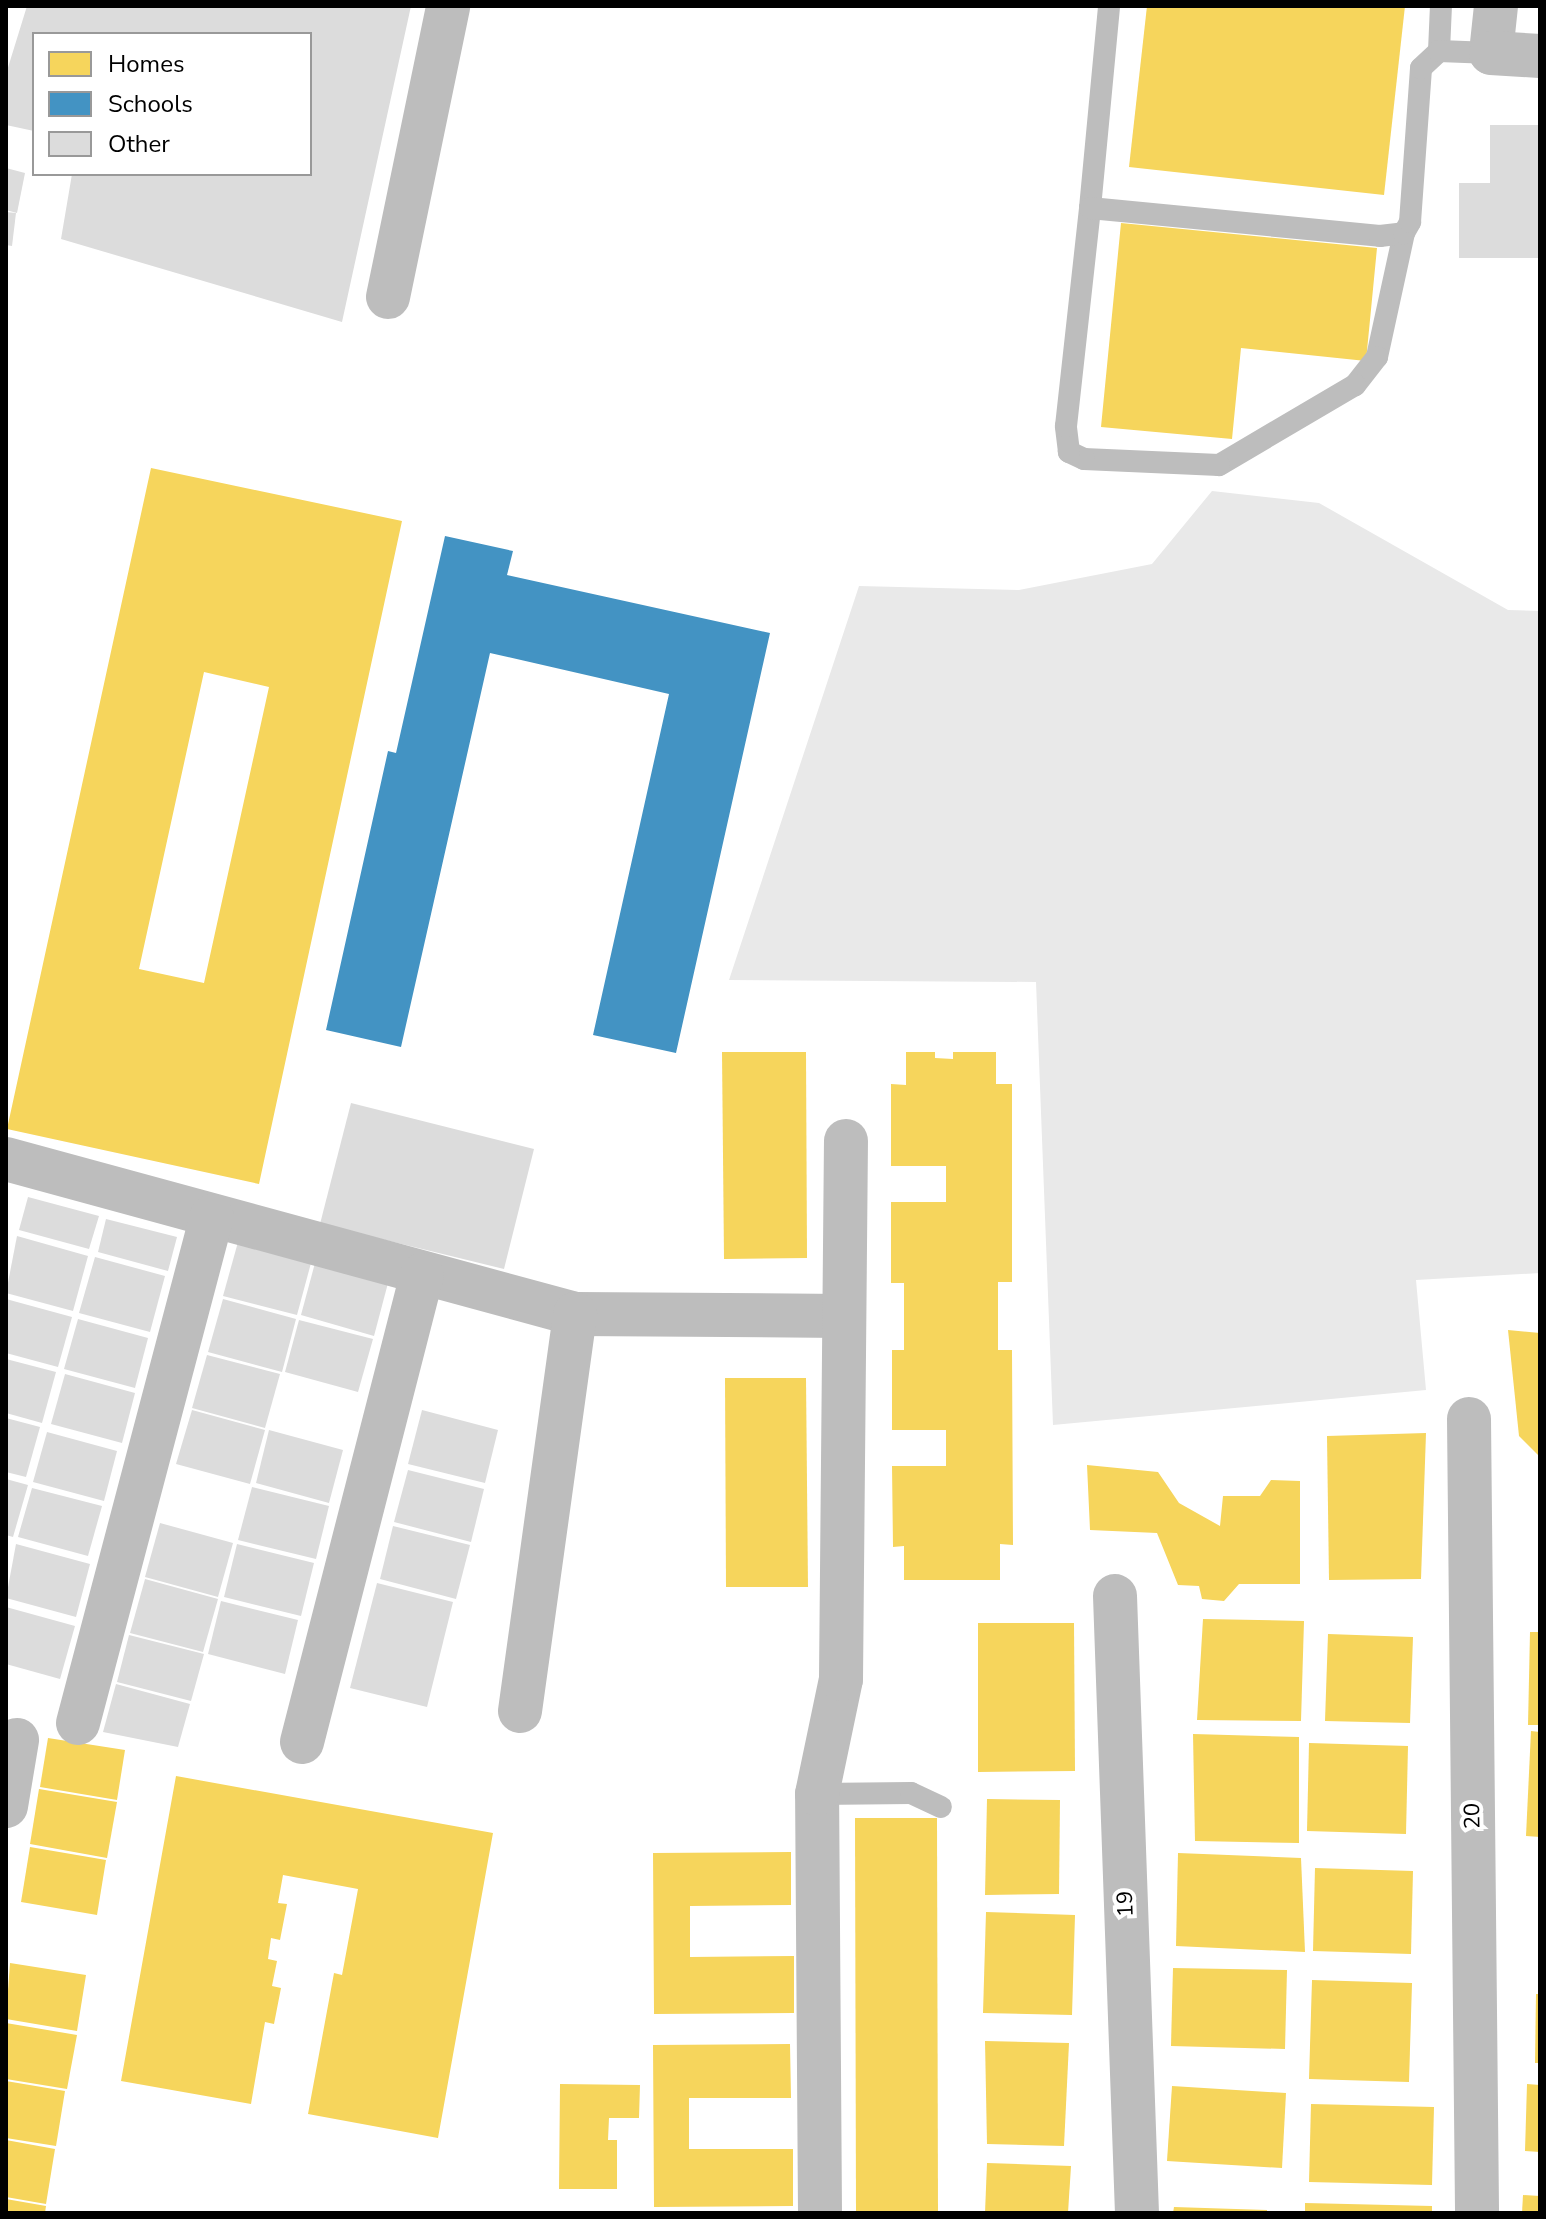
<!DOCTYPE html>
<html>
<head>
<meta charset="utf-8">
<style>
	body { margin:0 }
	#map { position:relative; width:1546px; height:2219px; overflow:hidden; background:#fff; font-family:"Nunito Sans",sans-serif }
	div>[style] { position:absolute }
	.green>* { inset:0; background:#e9e9e9 }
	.homes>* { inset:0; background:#f6d55c }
	.schools>* { inset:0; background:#4393c3 }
	.building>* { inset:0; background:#dcdcdc }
	.service>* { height:22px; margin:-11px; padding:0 11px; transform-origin:11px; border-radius:11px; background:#bdbdbd }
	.minor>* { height:44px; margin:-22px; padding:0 22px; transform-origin:22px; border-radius:22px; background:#bdbdbd }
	span { translate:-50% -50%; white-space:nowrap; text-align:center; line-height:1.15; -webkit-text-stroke:8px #fff; paint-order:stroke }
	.street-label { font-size:22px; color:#000 }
	.frame { position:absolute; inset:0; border:8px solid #000; pointer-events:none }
	.legend { position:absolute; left:32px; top:32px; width:280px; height:144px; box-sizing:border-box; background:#fff; border:2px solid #999; margin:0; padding:10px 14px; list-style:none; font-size:24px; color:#000 }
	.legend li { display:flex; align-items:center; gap:16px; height:40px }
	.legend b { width:40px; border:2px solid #999 }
</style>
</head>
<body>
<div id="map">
	<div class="green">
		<div style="clip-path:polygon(1212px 491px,1319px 503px,1508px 610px,1540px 611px,1540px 1273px,1416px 1280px,1426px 1390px,1053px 1425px,1036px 982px,729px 980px,859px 586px,1019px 590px,1152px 564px)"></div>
	</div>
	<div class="homes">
		<div style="clip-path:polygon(1147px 6px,1405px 6px,1384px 195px,1129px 167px)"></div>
		<div style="clip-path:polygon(1121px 223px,1377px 248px,1366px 361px,1241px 348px,1232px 439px,1101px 427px)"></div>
		<div style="clip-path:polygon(evenodd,151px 468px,402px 521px,259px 1184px,7px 1129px,151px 468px,204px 672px,269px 687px,204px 983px,139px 969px,204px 672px)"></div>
		<div style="clip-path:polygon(722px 1052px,806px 1052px,807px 1258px,724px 1259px)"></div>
		<div style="clip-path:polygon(906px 1052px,935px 1052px,935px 1058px,953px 1059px,953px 1052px,996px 1052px,996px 1084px,1012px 1084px,1012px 1282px,998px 1282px,998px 1350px,1012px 1350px,1013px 1545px,1000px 1544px,1000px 1580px,904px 1580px,904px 1546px,893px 1547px,892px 1466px,946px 1466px,946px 1430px,892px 1430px,892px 1350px,904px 1350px,904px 1283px,891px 1283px,891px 1202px,946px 1202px,946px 1166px,891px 1166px,891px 1084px,906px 1085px)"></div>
		<div style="clip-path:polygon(1508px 1330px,1540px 1333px,1540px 1457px,1519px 1436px)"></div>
		<div style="clip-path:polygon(725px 1378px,806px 1378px,808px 1587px,726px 1587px)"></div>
		<div style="clip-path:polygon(1426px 1433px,1421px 1579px,1329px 1580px,1327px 1436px)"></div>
		<div style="clip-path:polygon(1087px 1465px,1158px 1472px,1179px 1503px,1220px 1526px,1223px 1496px,1260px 1496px,1271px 1480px,1300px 1481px,1300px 1584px,1239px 1584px,1224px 1601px,1202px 1599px,1199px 1586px,1178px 1585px,1157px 1533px,1090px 1530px)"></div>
		<div style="clip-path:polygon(1203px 1619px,1304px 1621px,1301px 1721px,1197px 1720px)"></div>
		<div style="clip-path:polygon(978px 1623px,1074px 1623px,1075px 1771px,978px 1772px)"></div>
		<div style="clip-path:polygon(1530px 1632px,1540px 1632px,1540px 1725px,1528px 1725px)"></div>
		<div style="clip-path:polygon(1328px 1634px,1413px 1637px,1410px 1723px,1325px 1721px)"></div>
		<div style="clip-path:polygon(1531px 1731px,1540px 1732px,1540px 1837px,1526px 1836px)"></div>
		<div style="clip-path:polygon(1193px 1734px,1299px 1737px,1299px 1843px,1195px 1841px)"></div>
		<div style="clip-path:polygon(48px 1738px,125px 1750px,117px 1800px,40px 1787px)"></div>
		<div style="clip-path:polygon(1309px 1743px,1408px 1746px,1406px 1834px,1307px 1831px)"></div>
		<div style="clip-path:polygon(176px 1776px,493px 1833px,438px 2138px,308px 2114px,334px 1973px,342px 1975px,358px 1889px,283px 1875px,278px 1903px,287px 1904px,280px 1940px,271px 1938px,268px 1959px,277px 1961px,272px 1986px,281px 1988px,274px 2024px,265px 2022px,251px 2104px,121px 2081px)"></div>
		<div style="clip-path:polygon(39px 1789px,117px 1802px,107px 1858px,30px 1844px)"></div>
		<div style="clip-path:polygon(987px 1799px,1060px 1800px,1059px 1894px,985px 1895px)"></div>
		<div style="clip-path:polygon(855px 1818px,937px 1818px,938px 2213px,856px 2213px)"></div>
		<div style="clip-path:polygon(30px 1847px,106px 1860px,97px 1915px,21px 1902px)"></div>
		<div style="clip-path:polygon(791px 1852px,791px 1905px,690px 1906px,690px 1957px,794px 1956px,794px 2013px,654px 2014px,653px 1853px)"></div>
		<div style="clip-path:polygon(1178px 1853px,1301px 1858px,1305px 1952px,1176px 1946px)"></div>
		<div style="clip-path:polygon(1315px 1868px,1413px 1871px,1411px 1954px,1313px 1951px)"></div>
		<div style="clip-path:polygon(986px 1912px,1075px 1915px,1072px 2015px,983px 2013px)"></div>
		<div style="clip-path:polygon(10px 1963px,86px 1975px,77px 2031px,6px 2019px)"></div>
		<div style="clip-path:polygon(1173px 1968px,1287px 1970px,1285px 2049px,1171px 2046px)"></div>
		<div style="clip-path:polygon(1312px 1980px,1412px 1983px,1409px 2082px,1309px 2079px)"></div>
		<div style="clip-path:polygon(1536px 1994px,1540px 1994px,1540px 2063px,1535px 2063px)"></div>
		<div style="clip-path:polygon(6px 2023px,77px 2035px,67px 2089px,6px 2079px)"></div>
		<div style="clip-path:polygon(985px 2041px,1069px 2043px,1064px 2146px,987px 2144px)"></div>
		<div style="clip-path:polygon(790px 2044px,791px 2098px,689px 2098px,689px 2149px,793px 2149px,793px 2206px,654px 2207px,653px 2045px)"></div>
		<div style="clip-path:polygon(6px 2081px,65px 2091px,56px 2146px,6px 2138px)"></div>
		<div style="clip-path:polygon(560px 2084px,640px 2085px,639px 2118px,609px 2118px,608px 2140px,617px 2140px,617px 2189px,559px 2189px)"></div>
		<div style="clip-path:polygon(1527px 2084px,1540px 2085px,1540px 2152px,1525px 2151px)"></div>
		<div style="clip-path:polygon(1172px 2086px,1286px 2093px,1282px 2168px,1167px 2161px)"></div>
		<div style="clip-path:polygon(1311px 2104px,1434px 2107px,1432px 2185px,1309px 2182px)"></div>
		<div style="clip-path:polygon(6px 2140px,55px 2149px,46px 2204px,6px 2197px)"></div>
		<div style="clip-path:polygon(987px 2163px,1071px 2166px,1068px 2213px,985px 2213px)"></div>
		<div style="clip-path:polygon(1523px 2195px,1540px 2196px,1540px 2213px,1522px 2213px)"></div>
		<div style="clip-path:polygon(6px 2199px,46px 2206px,45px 2213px,6px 2213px)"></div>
		<div style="clip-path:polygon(1305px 2203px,1432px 2206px,1432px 2213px,1305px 2213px)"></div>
		<div style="clip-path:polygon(1174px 2207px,1267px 2210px,1267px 2213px,1173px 2213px)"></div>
	</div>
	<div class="schools">
		<div style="clip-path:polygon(445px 536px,513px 551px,507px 575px,770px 633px,676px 1053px,593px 1035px,669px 694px,490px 653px,401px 1047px,326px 1030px,388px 751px,396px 753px)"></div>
	</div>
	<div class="building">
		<div style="clip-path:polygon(27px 6px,411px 6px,342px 322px,61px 239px,72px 174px,310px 174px,310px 34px,34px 34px,34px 131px,6px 125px,6px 74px)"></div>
		<div style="clip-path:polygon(1490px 125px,1540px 125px,1540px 258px,1459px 258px,1459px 183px,1490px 183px)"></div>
		<div style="clip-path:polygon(6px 168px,25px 173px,17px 213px,6px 210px)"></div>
		<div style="clip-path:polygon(6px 212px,16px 213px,12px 246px,6px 245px)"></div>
		<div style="clip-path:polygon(351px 1103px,534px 1149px,504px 1269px,320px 1224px)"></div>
		<div style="clip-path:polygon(28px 1197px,99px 1216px,89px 1249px,19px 1230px)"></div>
		<div style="clip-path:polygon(106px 1219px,177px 1237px,168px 1271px,98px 1252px)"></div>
		<div style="clip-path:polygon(17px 1236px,88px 1256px,73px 1311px,6px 1293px)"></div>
		<div style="clip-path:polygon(238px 1242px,311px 1263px,297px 1315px,223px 1296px)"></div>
		<div style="clip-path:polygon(95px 1257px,165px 1276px,150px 1332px,79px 1313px)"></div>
		<div style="clip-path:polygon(315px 1263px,388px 1283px,374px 1336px,301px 1315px)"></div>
		<div style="clip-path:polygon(6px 1299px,72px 1317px,58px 1367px,6px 1353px)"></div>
		<div style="clip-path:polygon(223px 1299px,296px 1319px,282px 1372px,208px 1352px)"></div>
		<div style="clip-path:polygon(78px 1319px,148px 1338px,135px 1388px,64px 1369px)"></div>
		<div style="clip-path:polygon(299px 1320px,373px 1339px,358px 1392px,285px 1372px)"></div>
		<div style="clip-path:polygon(207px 1355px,280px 1374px,265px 1428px,192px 1408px)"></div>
		<div style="clip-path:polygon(6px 1359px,56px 1372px,42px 1423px,6px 1413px)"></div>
		<div style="clip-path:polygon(65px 1374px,135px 1393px,122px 1443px,51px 1424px)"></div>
		<div style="clip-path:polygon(192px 1410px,265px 1430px,250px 1484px,176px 1464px)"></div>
		<div style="clip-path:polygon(422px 1410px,498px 1430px,485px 1483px,408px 1464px)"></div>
		<div style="clip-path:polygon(6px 1418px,40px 1427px,26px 1477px,6px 1472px)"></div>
		<div style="clip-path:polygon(269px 1430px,343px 1450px,329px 1503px,256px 1483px)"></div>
		<div style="clip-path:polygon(47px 1432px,117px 1451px,104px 1501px,33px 1482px)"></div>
		<div style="clip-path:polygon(408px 1470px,484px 1489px,471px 1542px,394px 1522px)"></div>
		<div style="clip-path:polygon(6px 1479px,28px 1485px,13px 1537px,6px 1535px)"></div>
		<div style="clip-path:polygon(252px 1487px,329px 1506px,316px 1559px,238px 1540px)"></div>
		<div style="clip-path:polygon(32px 1488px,102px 1506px,88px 1556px,18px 1537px)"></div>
		<div style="clip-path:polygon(160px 1523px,233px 1543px,218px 1597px,145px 1577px)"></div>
		<div style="clip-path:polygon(393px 1526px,470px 1545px,456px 1599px,380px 1579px)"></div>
		<div style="clip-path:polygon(16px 1544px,90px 1564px,76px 1617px,6px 1598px)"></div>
		<div style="clip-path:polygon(237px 1544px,314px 1563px,301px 1616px,224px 1597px)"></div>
		<div style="clip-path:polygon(145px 1579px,218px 1599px,203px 1652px,130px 1633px)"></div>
		<div style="clip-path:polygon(377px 1583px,453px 1602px,427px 1707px,350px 1688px)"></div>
		<div style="clip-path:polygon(221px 1601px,298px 1620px,285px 1674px,208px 1654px)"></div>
		<div style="clip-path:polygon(6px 1607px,75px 1626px,60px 1679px,6px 1664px)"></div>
		<div style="clip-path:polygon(129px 1635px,204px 1654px,191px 1701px,117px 1682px)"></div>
		<div style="clip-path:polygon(116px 1684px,190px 1704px,178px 1747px,103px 1732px)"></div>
	</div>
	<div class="service">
		<div style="left:1439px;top:51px;width:45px;rotate:-87.5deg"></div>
		<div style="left:1090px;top:208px;width:203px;rotate:-84.6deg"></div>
		<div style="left:1404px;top:233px;width:127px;rotate:102.3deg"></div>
		<div style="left:1377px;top:357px;width:36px;rotate:128deg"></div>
		<div style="left:1355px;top:385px;width:158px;rotate:149.5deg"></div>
		<div style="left:1219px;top:465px;width:135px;rotate:-177.5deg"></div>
		<div style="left:1084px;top:459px;width:17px;rotate:-155deg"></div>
		<div style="left:1069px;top:452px;width:26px;rotate:-97deg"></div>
		<div style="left:1066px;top:426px;width:219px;rotate:-83.7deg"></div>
		<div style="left:1090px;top:208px;width:291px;rotate:5.5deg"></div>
		<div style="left:1380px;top:236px;width:24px;rotate:-7deg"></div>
		<div style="left:1404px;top:233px;width:13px;rotate:-61deg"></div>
		<div style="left:1410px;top:222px;width:154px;rotate:-85.9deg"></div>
		<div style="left:1421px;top:68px;width:25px;rotate:-43deg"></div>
		<div style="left:1439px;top:51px;width:52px;rotate:2.2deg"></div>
		<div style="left:817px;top:1794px;width:94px;rotate:-0.6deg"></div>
		<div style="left:911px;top:1793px;width:33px;rotate:25deg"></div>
	</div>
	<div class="minor">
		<div style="left:1496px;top:6px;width:47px;rotate:96.1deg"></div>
		<div style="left:1491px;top:53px;width:49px;rotate:3.5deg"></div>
		<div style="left:388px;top:297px;width:297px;rotate:-78.3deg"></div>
		<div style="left:6px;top:1159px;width:590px;rotate:15.24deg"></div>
		<div style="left:575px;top:1314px;width:269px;rotate:0.4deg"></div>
		<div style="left:1469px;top:1419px;width:794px;rotate:89.42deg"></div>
		<div style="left:1115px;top:1596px;width:617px;rotate:87.96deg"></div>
		<div style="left:520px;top:1711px;width:401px;rotate:-82.1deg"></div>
		<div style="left:78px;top:1723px;width:524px;rotate:-75.2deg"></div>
		<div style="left:302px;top:1742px;width:482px;rotate:-75.6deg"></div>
		<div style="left:6px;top:1806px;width:67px;rotate:-80.5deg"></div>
		<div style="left:820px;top:2213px;width:419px;rotate:-90.4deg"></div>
		<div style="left:817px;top:1794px;width:117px;rotate:-78.2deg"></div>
		<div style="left:841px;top:1679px;width:538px;rotate:-89.47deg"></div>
	</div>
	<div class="street-label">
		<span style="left:1473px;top:1816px;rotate:-91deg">20</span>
		<span style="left:1126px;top:1904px;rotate:-92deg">19</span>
	</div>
	<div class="frame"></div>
	<ul class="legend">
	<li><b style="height:22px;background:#f6d55c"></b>Homes</li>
	<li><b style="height:22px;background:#4393c3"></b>Schools</li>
	<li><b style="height:22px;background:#dcdcdc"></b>Other</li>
	</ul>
</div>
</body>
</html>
